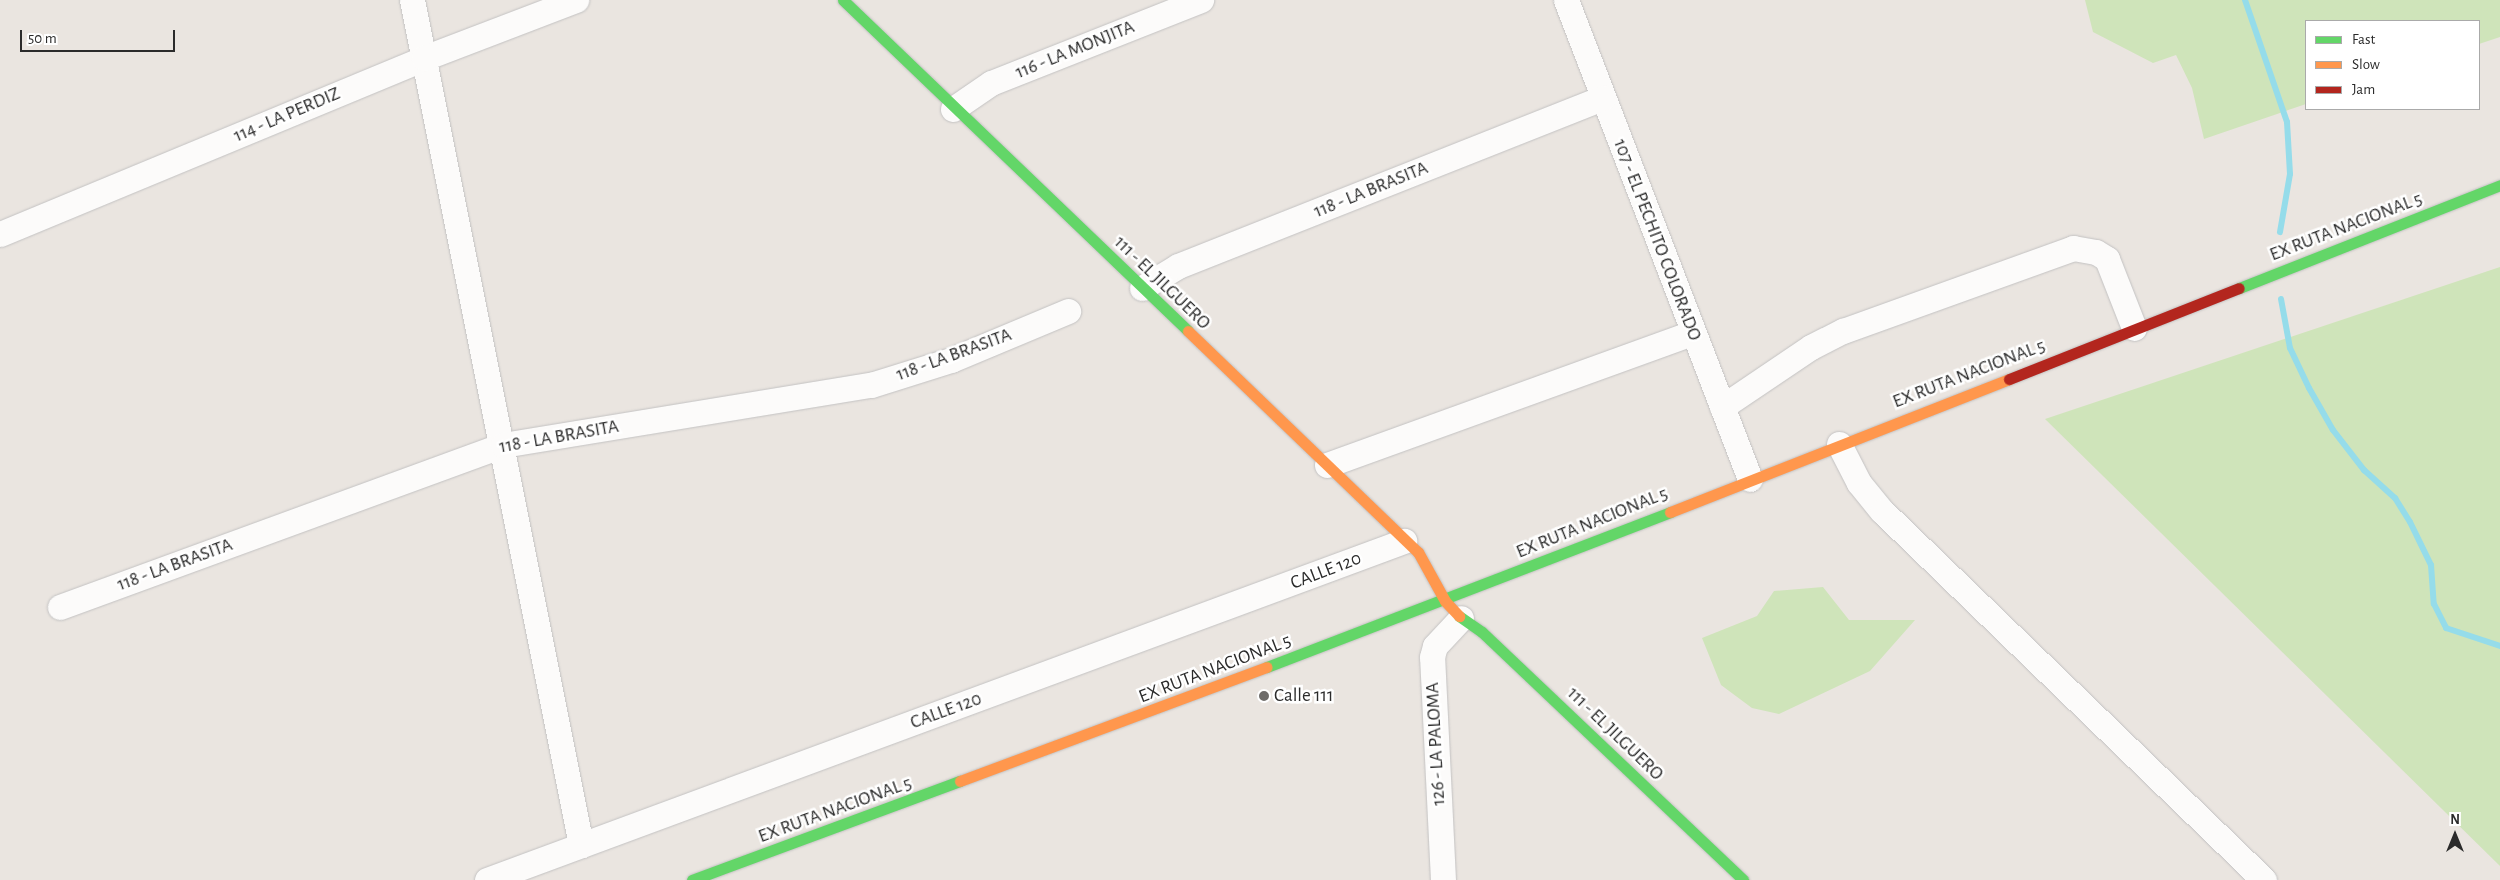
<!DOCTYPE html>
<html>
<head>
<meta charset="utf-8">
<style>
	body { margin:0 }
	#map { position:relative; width:2500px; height:880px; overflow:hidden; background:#eae5e0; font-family:"Alegreya Sans",sans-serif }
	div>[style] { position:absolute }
	.green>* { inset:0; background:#cfe4ba }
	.stream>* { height:6px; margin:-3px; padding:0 3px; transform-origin:3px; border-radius:3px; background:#95dcea }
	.roads { filter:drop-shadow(0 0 1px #c3c2c2) drop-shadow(0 0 1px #c3c2c2) }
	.street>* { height:25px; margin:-12.5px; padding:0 12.5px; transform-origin:12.5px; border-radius:12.5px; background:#fcfbfa }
	.fast>* { height:11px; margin:-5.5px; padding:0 5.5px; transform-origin:5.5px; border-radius:5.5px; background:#63d668 }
	.slow>* { height:11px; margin:-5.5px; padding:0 5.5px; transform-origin:5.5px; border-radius:5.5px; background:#ff974d }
	.jam>* { height:11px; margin:-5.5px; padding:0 5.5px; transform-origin:5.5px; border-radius:5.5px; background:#b3261e }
	.dots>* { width:14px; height:14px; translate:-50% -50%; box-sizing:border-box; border:2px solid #fff; border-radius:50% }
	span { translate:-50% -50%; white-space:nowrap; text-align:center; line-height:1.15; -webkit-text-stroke:5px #fff; paint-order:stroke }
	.street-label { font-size:19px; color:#2b2b2b }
	.poi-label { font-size:19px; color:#2b2b2b }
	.left { translate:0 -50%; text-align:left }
	.legend { position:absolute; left:2305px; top:20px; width:175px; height:90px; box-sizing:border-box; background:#fff; border:1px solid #aaa; margin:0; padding:6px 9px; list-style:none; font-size:15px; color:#2b2b2b }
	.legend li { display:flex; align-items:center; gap:10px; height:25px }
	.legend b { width:25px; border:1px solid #aaa }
	.north { position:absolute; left:2430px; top:810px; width:50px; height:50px; -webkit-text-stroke:4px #fff; paint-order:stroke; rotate:0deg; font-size:14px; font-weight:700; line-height:20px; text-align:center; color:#2b2b2b }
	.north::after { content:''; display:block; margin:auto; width:18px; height:22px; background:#2b2b2b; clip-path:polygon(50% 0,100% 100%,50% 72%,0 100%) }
	.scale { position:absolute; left:20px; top:30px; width:155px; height:22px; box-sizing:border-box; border:2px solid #2b2b2b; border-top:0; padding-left:6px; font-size:15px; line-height:18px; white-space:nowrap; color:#2b2b2b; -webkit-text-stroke:4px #fff; paint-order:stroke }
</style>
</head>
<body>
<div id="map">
	<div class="green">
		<div style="clip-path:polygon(2085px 0,2500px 0,2500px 37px,2479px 44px,2479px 21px,2306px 21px,2306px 104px,2204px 139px,2192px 88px,2176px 55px,2153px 63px,2093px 32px)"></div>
		<div style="clip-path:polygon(2500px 267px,2500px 866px,2045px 419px)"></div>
		<div style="clip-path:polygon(1823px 587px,1849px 620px,1915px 620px,1870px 671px,1779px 714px,1752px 708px,1721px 685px,1702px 638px,1757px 616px,1774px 591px)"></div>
	</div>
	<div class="stream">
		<div style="left:2245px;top:0;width:129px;rotate:71deg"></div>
		<div style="left:2287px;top:122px;width:52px;rotate:86.7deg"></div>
		<div style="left:2290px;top:174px;width:59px;rotate:99.8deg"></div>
		<div style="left:2281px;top:299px;width:50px;rotate:79.6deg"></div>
		<div style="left:2290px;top:348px;width:44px;rotate:64.6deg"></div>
		<div style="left:2309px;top:388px;width:48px;rotate:60.3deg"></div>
		<div style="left:2333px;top:430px;width:51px;rotate:52.2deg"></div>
		<div style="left:2364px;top:470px;width:42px;rotate:42.1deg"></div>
		<div style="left:2395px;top:498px;width:28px;rotate:58deg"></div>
		<div style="left:2410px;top:522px;width:48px;rotate:64deg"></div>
		<div style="left:2431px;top:565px;width:39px;rotate:86deg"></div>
		<div style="left:2434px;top:604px;width:27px;rotate:63deg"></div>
		<div style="left:2446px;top:628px;width:57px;rotate:18.4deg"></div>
	</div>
	<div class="roads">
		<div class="street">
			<div style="left:412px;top:0;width:862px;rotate:78.69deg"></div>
			<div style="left:1566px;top:0;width:513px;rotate:68.99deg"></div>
			<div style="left:953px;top:109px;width:46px;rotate:-34.4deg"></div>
			<div style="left:991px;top:83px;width:226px;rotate:-21.6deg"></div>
			<div style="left:0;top:234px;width:459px;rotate:-22.5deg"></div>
			<div style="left:424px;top:58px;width:163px;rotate:-20.9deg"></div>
			<div style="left:1142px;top:288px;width:42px;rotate:-31.4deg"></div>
			<div style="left:1178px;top:266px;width:457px;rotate:-21.6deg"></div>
			<div style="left:1722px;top:407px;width:107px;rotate:-34deg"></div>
			<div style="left:1811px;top:347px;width:36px;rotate:-27deg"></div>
			<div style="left:1843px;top:331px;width:245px;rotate:-19.8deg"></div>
			<div style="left:2073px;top:248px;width:23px;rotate:10deg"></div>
			<div style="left:2096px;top:252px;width:13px;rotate:32deg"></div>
			<div style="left:2107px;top:259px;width:74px;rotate:68.6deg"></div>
			<div style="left:1839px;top:444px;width:44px;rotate:62.9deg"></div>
			<div style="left:1859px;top:483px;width:36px;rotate:51deg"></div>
			<div style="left:1882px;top:511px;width:531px;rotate:44.01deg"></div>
			<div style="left:1327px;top:465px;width:388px;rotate:-19.9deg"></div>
			<div style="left:60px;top:607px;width:472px;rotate:-20.1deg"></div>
			<div style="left:503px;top:445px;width:373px;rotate:-9.3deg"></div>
			<div style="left:871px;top:385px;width:84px;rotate:-17.4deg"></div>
			<div style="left:951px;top:360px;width:127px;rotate:-22.7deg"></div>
			<div style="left:487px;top:880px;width:978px;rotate:-20.29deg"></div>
			<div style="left:1443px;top:880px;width:223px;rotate:-92.8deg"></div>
			<div style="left:1432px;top:657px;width:11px;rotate:-75deg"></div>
			<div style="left:1435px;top:646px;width:38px;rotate:-47deg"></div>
		</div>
		<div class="fast">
			<div style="left:843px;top:0;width:478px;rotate:43.8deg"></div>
			<div style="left:2239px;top:288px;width:281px;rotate:-21.5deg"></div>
			<div style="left:1459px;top:616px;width:28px;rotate:35deg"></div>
			<div style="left:1482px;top:632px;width:360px;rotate:43.5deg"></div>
			<div style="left:1267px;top:667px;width:432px;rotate:-21deg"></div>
			<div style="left:692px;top:880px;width:286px;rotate:-20.3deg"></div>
		</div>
		<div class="slow">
			<div style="left:1188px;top:331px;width:319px;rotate:43.9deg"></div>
			<div style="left:1418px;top:552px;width:56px;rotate:61.1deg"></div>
			<div style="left:1445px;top:601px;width:21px;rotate:47deg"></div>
			<div style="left:1670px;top:512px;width:364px;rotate:-21.4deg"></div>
			<div style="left:960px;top:781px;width:327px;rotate:-20.4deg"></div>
		</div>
		<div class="jam">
			<div style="left:2009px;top:379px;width:247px;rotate:-21.6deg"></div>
		</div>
	</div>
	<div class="dots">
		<div style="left:1264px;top:696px;background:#6e6c6a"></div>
	</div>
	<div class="street-label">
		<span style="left:1075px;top:50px;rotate:-22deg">116 - LA MONJITA</span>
		<span style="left:287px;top:115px;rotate:-23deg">114 - LA PERDIZ</span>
		<span style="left:1371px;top:190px;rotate:-22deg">118 - LA BRASITA</span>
		<span style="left:2346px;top:227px;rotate:-21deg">EX RUTA NACIONAL 5</span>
		<span style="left:1657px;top:240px;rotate:69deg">107 - EL PECHITO COLORADO</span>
		<span style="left:1162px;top:283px;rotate:44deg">111 - EL JILGUERO</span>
		<span style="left:954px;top:355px;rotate:-20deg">118 - LA BRASITA</span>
		<span style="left:1969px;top:374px;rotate:-21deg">EX RUTA NACIONAL 5</span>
		<span style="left:559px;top:437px;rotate:-10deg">118 - LA BRASITA</span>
		<span style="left:1592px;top:523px;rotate:-22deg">EX RUTA NACIONAL 5</span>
		<span style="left:175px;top:565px;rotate:-20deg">118 - LA BRASITA</span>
		<span style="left:1326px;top:571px;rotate:-21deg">CALLE 120</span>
		<span style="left:1215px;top:669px;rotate:-21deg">EX RUTA NACIONAL 5</span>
		<span style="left:946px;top:711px;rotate:-20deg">CALLE 120</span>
		<span style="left:1615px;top:734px;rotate:44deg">111 - EL JILGUERO</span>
		<span style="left:1436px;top:744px;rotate:-93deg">126 - LA PALOMA</span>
		<span style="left:835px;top:810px;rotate:-20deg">EX RUTA NACIONAL 5</span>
	</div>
	<div class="poi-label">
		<span class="left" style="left:1274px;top:696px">Calle 111</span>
	</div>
	<ul class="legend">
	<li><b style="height:6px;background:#63d668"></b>Fast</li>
	<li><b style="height:6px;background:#ff974d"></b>Slow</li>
	<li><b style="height:6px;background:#b3261e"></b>Jam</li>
	</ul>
	<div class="north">N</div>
	<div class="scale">50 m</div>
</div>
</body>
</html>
